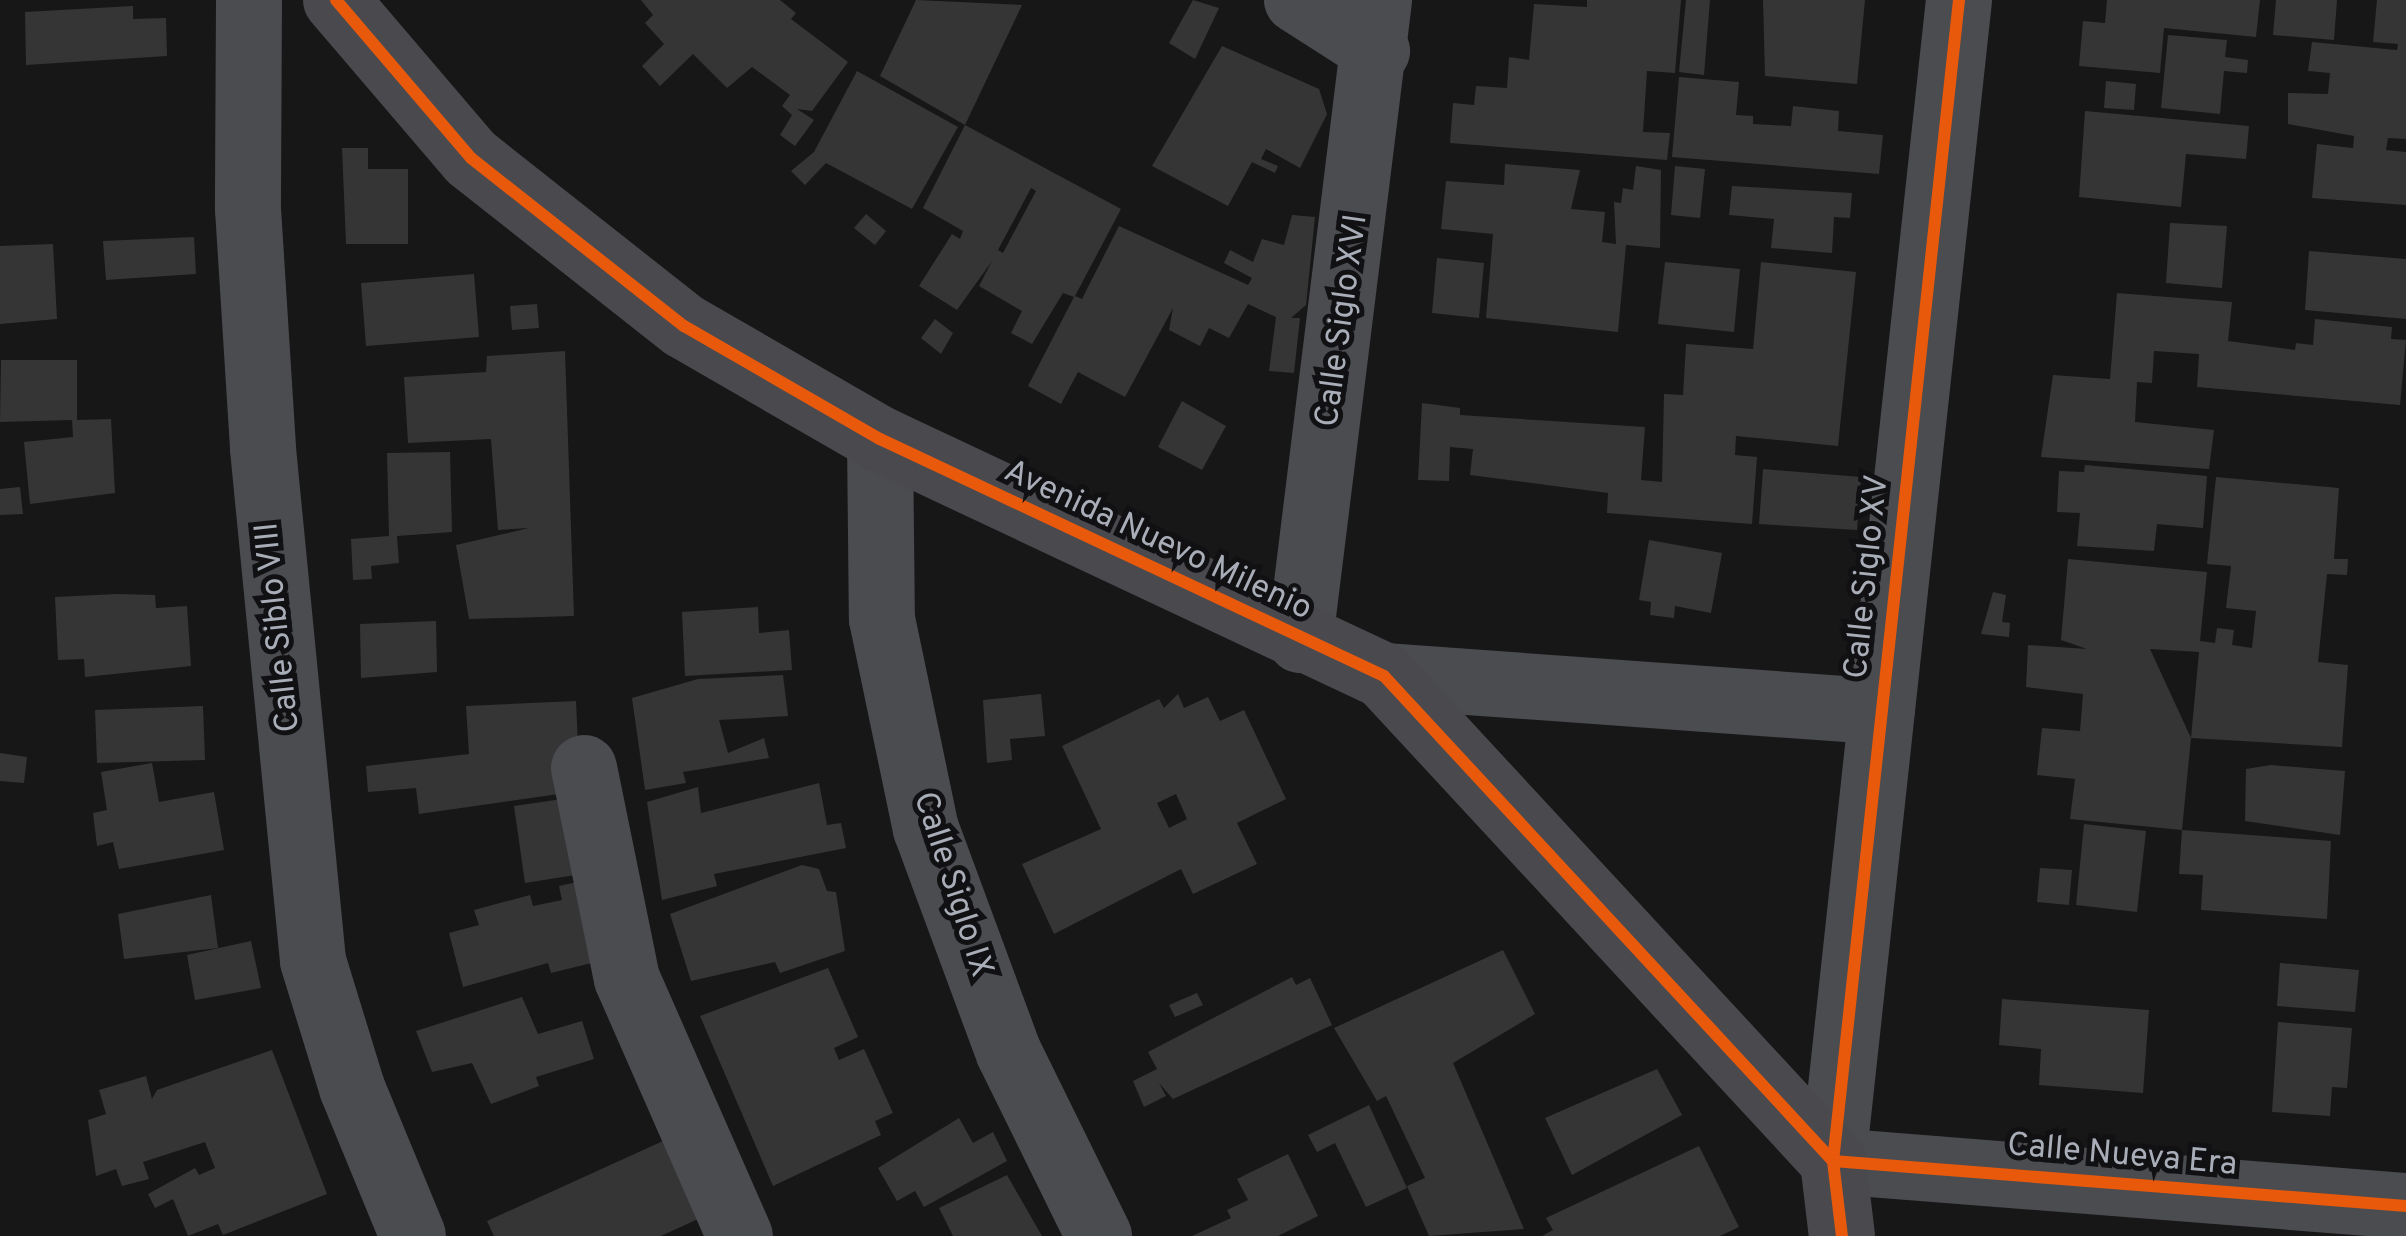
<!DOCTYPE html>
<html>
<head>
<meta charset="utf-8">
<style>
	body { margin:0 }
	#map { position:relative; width:2406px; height:1236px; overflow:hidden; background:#171717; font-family:Overpass,sans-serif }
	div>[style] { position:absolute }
	.building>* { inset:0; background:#353536 }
	.street>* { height:66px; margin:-33px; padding:0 33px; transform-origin:33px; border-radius:33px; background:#4b4c50 }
	.secondary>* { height:66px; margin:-33px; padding:0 33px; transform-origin:33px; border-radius:33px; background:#4a4a4e }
	.cycleway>* { height:12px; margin:-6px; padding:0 6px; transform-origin:6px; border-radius:6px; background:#e8590c }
	span { translate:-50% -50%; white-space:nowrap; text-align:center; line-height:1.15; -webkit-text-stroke:10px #111113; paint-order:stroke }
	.street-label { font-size:33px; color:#a8adb8 }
</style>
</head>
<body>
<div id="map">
	<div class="building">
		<div style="clip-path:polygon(641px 0,780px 0,796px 13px,791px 19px,848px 62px,812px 111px,797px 109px,814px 120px,795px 146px,780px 135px,792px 115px,782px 106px,790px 95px,752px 67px,727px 88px,693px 54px,660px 86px,642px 66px,664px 44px,645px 23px,653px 15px)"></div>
		<div style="clip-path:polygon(evenodd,916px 0,1022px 5px,965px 125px,1121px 209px,1075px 296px,1082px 299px,1119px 226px,1248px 285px,1252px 278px,1224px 263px,1230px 250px,1253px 262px,1262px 239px,1284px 245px,1292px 215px,1315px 217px,1306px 305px,1291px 318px,1300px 318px,1294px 373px,1269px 371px,1276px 317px,1248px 304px,1229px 338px,1209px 328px,1200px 346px,1169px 330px,1173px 308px,1125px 397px,1078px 372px,1061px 404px,1028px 386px,1074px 297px,1063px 293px,1032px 344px,1011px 333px,1022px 311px,979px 286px,992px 261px,957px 310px,919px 286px,952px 234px,960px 239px,963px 231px,923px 208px,965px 125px,880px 76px,916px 0,1031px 188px,1036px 191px,1003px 253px,998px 250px,1031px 188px)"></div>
		<div style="clip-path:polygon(1193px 0,1219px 8px,1195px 59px,1169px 43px)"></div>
		<div style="clip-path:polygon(1587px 0,1681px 0,1675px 73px,1647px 71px,1643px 132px,1670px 133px,1667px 160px,1450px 143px,1453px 103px,1474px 105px,1476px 86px,1507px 88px,1509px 57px,1529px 60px,1534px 4px,1587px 7px)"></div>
		<div style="clip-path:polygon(1686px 0,1710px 0,1704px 75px,1679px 72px)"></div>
		<div style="clip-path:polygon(1763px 0,1865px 0,1857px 84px,1765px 76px)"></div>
		<div style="clip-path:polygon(2107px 0,2260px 0,2256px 37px,2164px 28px,2160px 73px,2079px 66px,2083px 21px,2105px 23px)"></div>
		<div style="clip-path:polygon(2276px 0,2337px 0,2334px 40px,2273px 35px)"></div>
		<div style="clip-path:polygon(2377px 0,2406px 0,2406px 139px,2388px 138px,2386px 150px,2406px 152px,2406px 205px,2312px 198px,2317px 144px,2353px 148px,2354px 136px,2288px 124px,2288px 93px,2328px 94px,2330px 73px,2308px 71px,2312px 42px,2397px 50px,2398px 44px,2373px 42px)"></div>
		<div style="clip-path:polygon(133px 6px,133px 19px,166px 18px,167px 56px,26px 65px,25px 12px)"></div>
		<div style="clip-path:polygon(2168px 35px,2227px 40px,2225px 57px,2248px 60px,2247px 73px,2224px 71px,2220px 114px,2161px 108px)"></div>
		<div style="clip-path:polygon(1222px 46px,1319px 89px,1327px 114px,1300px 168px,1266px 149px,1261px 159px,1278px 166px,1275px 173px,1252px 162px,1228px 206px,1152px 166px)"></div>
		<div style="clip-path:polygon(857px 71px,958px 127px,912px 209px,826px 163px,805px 185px,791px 171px,814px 152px)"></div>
		<div style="clip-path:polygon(1679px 77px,1739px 82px,1736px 115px,1753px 116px,1753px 124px,1791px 126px,1793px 106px,1839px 111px,1838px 131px,1883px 135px,1879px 174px,1672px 157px)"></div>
		<div style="clip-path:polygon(2106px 81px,2136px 84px,2134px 110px,2104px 108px)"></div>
		<div style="clip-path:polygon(2085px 111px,2249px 126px,2246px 159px,2186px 154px,2181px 207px,2079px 197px)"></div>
		<div style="clip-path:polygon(342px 148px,368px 148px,368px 169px,408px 169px,408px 244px,346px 244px)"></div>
		<div style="clip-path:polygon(1505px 164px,1580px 170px,1571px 209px,1605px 212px,1602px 242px,1616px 244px,1614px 202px,1621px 203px,1623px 188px,1633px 190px,1636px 166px,1661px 170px,1660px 248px,1626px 245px,1618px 332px,1486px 318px,1493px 234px,1441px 229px,1446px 181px,1504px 185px)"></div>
		<div style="clip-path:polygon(1675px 166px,1705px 169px,1700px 218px,1671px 215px)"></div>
		<div style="clip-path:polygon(1732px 186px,1852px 193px,1850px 218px,1834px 217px,1832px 253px,1771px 248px,1774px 219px,1729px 215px)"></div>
		<div style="clip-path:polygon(866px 214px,886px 231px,875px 245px,854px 228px)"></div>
		<div style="clip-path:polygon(2170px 223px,2227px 226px,2222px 288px,2166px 283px)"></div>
		<div style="clip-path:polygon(194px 237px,196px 274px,106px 280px,103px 241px)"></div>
		<div style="clip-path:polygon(53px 244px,57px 319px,0 324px,0 246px)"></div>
		<div style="clip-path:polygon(2309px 251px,2406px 259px,2406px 319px,2305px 310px)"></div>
		<div style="clip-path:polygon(1437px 258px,1484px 263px,1479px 318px,1432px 313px)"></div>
		<div style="clip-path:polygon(1665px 262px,1740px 269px,1734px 332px,1658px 324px)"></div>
		<div style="clip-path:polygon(1761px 262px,1856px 272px,1838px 446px,1736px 436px,1735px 455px,1757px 457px,1752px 524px,1607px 513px,1608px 493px,1470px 475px,1473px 449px,1450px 447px,1449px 481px,1418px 480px,1422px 403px,1460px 408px,1460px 415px,1645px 427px,1641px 480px,1662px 482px,1664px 394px,1683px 395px,1686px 344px,1753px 349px)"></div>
		<div style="clip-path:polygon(474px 274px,479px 337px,366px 346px,361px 283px)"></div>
		<div style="clip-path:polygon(2117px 293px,2232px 302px,2228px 341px,2295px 350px,2296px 343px,2313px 345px,2315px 319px,2392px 327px,2391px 339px,2406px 340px,2400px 405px,2197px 387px,2199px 354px,2154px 351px,2152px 383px,2137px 382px,2135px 422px,2214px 430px,2209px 469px,2041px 457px,2053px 375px,2110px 379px)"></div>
		<div style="clip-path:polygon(537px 304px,539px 328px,512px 330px,510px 306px)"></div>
		<div style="clip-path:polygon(935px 319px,953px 333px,941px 354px,921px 338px)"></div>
		<div style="clip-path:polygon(565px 351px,574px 616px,469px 619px,456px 545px,529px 528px,498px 530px,491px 439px,408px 443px,404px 377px,486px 372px,487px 356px)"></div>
		<div style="clip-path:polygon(1px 360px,77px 360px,77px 420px,111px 419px,115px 493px,30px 504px,24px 442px,73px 437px,72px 420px,0 422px)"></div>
		<div style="clip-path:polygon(1182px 401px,1226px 426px,1202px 470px,1158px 447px)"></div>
		<div style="clip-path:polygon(450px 452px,452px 532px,397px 536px,399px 563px,371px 566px,372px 579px,353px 580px,351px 539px,389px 536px,387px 453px)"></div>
		<div style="clip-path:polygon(2085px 465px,2207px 476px,2203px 528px,2157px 524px,2154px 551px,2077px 546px,2080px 513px,2057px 512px,2059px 471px,2084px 472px)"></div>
		<div style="clip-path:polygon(1763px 469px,1861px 477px,1857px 530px,1759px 524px)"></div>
		<div style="clip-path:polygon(2216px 477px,2339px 488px,2334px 559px,2348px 559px,2347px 575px,2327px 574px,2318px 662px,2348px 665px,2342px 747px,2191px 738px,2199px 652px,2150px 649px,2191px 738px,2182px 830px,2070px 819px,2075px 779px,2037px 775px,2042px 728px,2080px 731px,2083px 694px,2026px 687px,2028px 645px,2087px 649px,2061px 640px,2068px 559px,2207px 572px,2200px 641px,2215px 643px,2217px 628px,2234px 630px,2232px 645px,2252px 648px,2256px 611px,2226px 608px,2231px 566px,2207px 564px)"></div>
		<div style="clip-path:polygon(20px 487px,23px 514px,0 515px,0 489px)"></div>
		<div style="clip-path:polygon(1649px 540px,1722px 553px,1711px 613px,1675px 606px,1674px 618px,1650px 615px,1651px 602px,1639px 600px)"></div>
		<div style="clip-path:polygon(1993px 592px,2006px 595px,2002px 622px,2010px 623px,2009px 637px,1981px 634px)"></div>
		<div style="clip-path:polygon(117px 594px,155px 595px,156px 608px,187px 606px,191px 666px,85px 677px,84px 659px,58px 660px,55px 597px)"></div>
		<div style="clip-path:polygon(758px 607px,759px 633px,789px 630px,792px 670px,685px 676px,682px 612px)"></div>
		<div style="clip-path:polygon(436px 621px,437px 672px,361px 678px,360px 624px)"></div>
		<div style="clip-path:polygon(783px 675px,788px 716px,719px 720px,728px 753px,764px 738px,769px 758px,683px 772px,686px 783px,645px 790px,632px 698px,698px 679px)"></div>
		<div style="clip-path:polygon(1041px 694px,1045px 736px,1010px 739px,1012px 760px,987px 763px,983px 700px)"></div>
		<div style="clip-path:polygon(evenodd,1178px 694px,1184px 708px,1208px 697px,1220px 721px,1244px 710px,1286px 799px,1237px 823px,1257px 864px,1193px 894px,1181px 869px,1054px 934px,1022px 864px,1101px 829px,1062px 746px,1159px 699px,1164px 708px,1178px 694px,1176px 794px,1187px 819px,1169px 828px,1157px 803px,1176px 794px)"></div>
		<div style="clip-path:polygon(576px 701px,580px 791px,419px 814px,416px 788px,368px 792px,366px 766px,469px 754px,466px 706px)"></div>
		<div style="clip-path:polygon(203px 706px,205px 760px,97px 763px,95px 710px)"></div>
		<div style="clip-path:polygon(0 753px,27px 757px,24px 783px,0 781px)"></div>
		<div style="clip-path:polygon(152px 763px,159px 802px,214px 792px,224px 850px,119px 869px,113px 842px,97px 846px,93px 813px,107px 810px,101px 772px)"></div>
		<div style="clip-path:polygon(2271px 765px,2345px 771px,2340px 835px,2245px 821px,2246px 769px)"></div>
		<div style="clip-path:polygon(819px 783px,827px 825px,841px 823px,846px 848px,714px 874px,717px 886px,662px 900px,647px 802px,698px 787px,701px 813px)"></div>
		<div style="clip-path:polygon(576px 797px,588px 873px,525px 883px,514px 806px)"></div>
		<div style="clip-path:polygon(2084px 824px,2146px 831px,2137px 912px,2076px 905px)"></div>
		<div style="clip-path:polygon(2182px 830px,2331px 841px,2327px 919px,2201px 910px,2203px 875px,2179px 874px)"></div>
		<div style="clip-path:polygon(802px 865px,819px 869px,827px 891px,836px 892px,845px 951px,780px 973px,775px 962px,691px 981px,670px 914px)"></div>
		<div style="clip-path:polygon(2040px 868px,2072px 870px,2069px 905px,2037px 902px)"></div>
		<div style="clip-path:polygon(591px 879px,608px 959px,551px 973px,548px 963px,463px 987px,449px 933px,479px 925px,474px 910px,530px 895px,533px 906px,562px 900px,559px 886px)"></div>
		<div style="clip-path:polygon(211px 895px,218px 948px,124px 959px,118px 914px)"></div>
		<div style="clip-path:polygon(251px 941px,261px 988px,195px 1000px,187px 955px)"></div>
		<div style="clip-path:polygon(1503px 950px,1535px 1014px,1453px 1063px,1524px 1229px,1429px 1236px,1407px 1186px,1425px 1178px,1386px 1096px,1377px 1101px,1334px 1028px)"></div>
		<div style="clip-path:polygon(2280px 963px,2359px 970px,2355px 1012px,2277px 1006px)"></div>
		<div style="clip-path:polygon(828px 968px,858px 1037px,834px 1048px,839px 1060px,864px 1049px,893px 1113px,875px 1121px,881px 1135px,773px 1186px,700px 1016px)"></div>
		<div style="clip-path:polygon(1292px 977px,1296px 985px,1310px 978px,1332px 1025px,1173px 1099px,1159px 1083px,1166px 1096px,1144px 1107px,1133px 1081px,1157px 1069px,1148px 1052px)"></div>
		<div style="clip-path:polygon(1197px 993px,1203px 1005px,1175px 1017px,1169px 1005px)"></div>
		<div style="clip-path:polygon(522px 997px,538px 1034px,582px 1021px,594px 1059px,536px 1077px,539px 1086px,491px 1104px,472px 1063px,432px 1072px,416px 1031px)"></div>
		<div style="clip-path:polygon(2002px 999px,2149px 1010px,2143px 1093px,2039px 1085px,2041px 1049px,1999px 1045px)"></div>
		<div style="clip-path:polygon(2278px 1022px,2352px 1028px,2347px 1088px,2332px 1087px,2330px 1116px,2272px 1112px)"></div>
		<div style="clip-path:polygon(272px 1050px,327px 1194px,223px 1235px,218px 1224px,188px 1236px,173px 1199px,155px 1208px,148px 1194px,195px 1168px,199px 1175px,215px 1168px,205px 1142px,143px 1162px,149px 1179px,122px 1186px,116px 1169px,96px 1176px,88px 1120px,106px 1114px,99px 1090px,146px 1076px,152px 1099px,157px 1090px)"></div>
		<div style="clip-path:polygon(1657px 1069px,1682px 1115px,1572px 1175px,1545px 1118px)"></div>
		<div style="clip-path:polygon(1369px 1105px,1407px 1188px,1366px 1207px,1335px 1143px,1317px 1152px,1308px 1135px)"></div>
		<div style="clip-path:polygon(959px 1118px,973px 1143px,993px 1132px,1007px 1161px,924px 1207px,915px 1191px,897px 1201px,878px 1168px)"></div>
		<div style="clip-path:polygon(685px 1131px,722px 1208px,661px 1236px,494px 1236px,487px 1221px)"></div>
		<div style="clip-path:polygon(1699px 1146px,1739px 1227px,1720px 1236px,1542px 1236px,1553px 1230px,1546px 1218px)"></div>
		<div style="clip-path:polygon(1288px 1154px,1318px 1216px,1278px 1236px,1192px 1236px,1231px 1218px,1227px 1210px,1248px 1200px,1237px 1179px)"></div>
		<div style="clip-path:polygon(1007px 1175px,1042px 1236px,953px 1236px,939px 1208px)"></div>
	</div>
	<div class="street">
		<div style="left:249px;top:0;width:209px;rotate:90.3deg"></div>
		<div style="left:248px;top:209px;width:240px;rotate:86.4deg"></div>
		<div style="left:263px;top:449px;width:514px;rotate:84.42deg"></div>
		<div style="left:313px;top:961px;width:133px;rotate:72.9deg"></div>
		<div style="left:352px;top:1088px;width:160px;rotate:67.6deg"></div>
		<div style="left:1297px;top:0;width:95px;rotate:32.5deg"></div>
		<div style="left:1959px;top:0;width:1168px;rotate:96.19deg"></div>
		<div style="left:1833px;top:1161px;width:575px;rotate:4.49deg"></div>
		<div style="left:880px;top:439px;width:180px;rotate:89.4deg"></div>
		<div style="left:882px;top:619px;width:215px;rotate:78.2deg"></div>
		<div style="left:926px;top:829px;width:239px;rotate:69.7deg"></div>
		<div style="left:1009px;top:1053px;width:204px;rotate:63.8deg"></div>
		<div style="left:1300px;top:640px;width:645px;rotate:-82.96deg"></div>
		<div style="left:1384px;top:676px;width:499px;rotate:4.1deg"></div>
		<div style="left:584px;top:768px;width:215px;rotate:78.5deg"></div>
		<div style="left:627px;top:979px;width:281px;rotate:66.3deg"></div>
	</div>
	<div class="secondary">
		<div style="left:336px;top:0;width:208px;rotate:49.5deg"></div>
		<div style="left:471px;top:158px;width:271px;rotate:38.3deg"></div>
		<div style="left:684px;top:326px;width:226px;rotate:30deg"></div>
		<div style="left:880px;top:439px;width:557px;rotate:25.18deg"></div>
		<div style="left:1384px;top:676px;width:661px;rotate:47.21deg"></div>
		<div style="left:1833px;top:1161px;width:76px;rotate:83.2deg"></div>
	</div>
	<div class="cycleway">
		<div style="left:336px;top:0;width:208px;rotate:49.5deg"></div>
		<div style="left:471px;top:158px;width:271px;rotate:38.3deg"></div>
		<div style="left:684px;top:326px;width:226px;rotate:30deg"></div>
		<div style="left:880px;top:439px;width:557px;rotate:25.18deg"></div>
		<div style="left:1384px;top:676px;width:661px;rotate:47.21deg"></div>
		<div style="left:1833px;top:1161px;width:76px;rotate:83.2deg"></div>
		<div style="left:1959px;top:0;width:1168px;rotate:96.19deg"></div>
		<div style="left:1833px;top:1161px;width:575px;rotate:4.49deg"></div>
	</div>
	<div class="street-label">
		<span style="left:1344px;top:321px;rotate:-82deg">Calle Siglo XVI</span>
		<span style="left:1157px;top:542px;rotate:25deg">Avenida Nuevo Milenio</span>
		<span style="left:1869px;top:577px;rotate:-84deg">Calle Siglo XV</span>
		<span style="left:280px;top:627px;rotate:-96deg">Calle Siblo VIII</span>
		<span style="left:951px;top:885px;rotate:72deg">Calle Siglo IX</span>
		<span style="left:2122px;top:1157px;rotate:5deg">Calle Nueva Era</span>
	</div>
</div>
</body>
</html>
